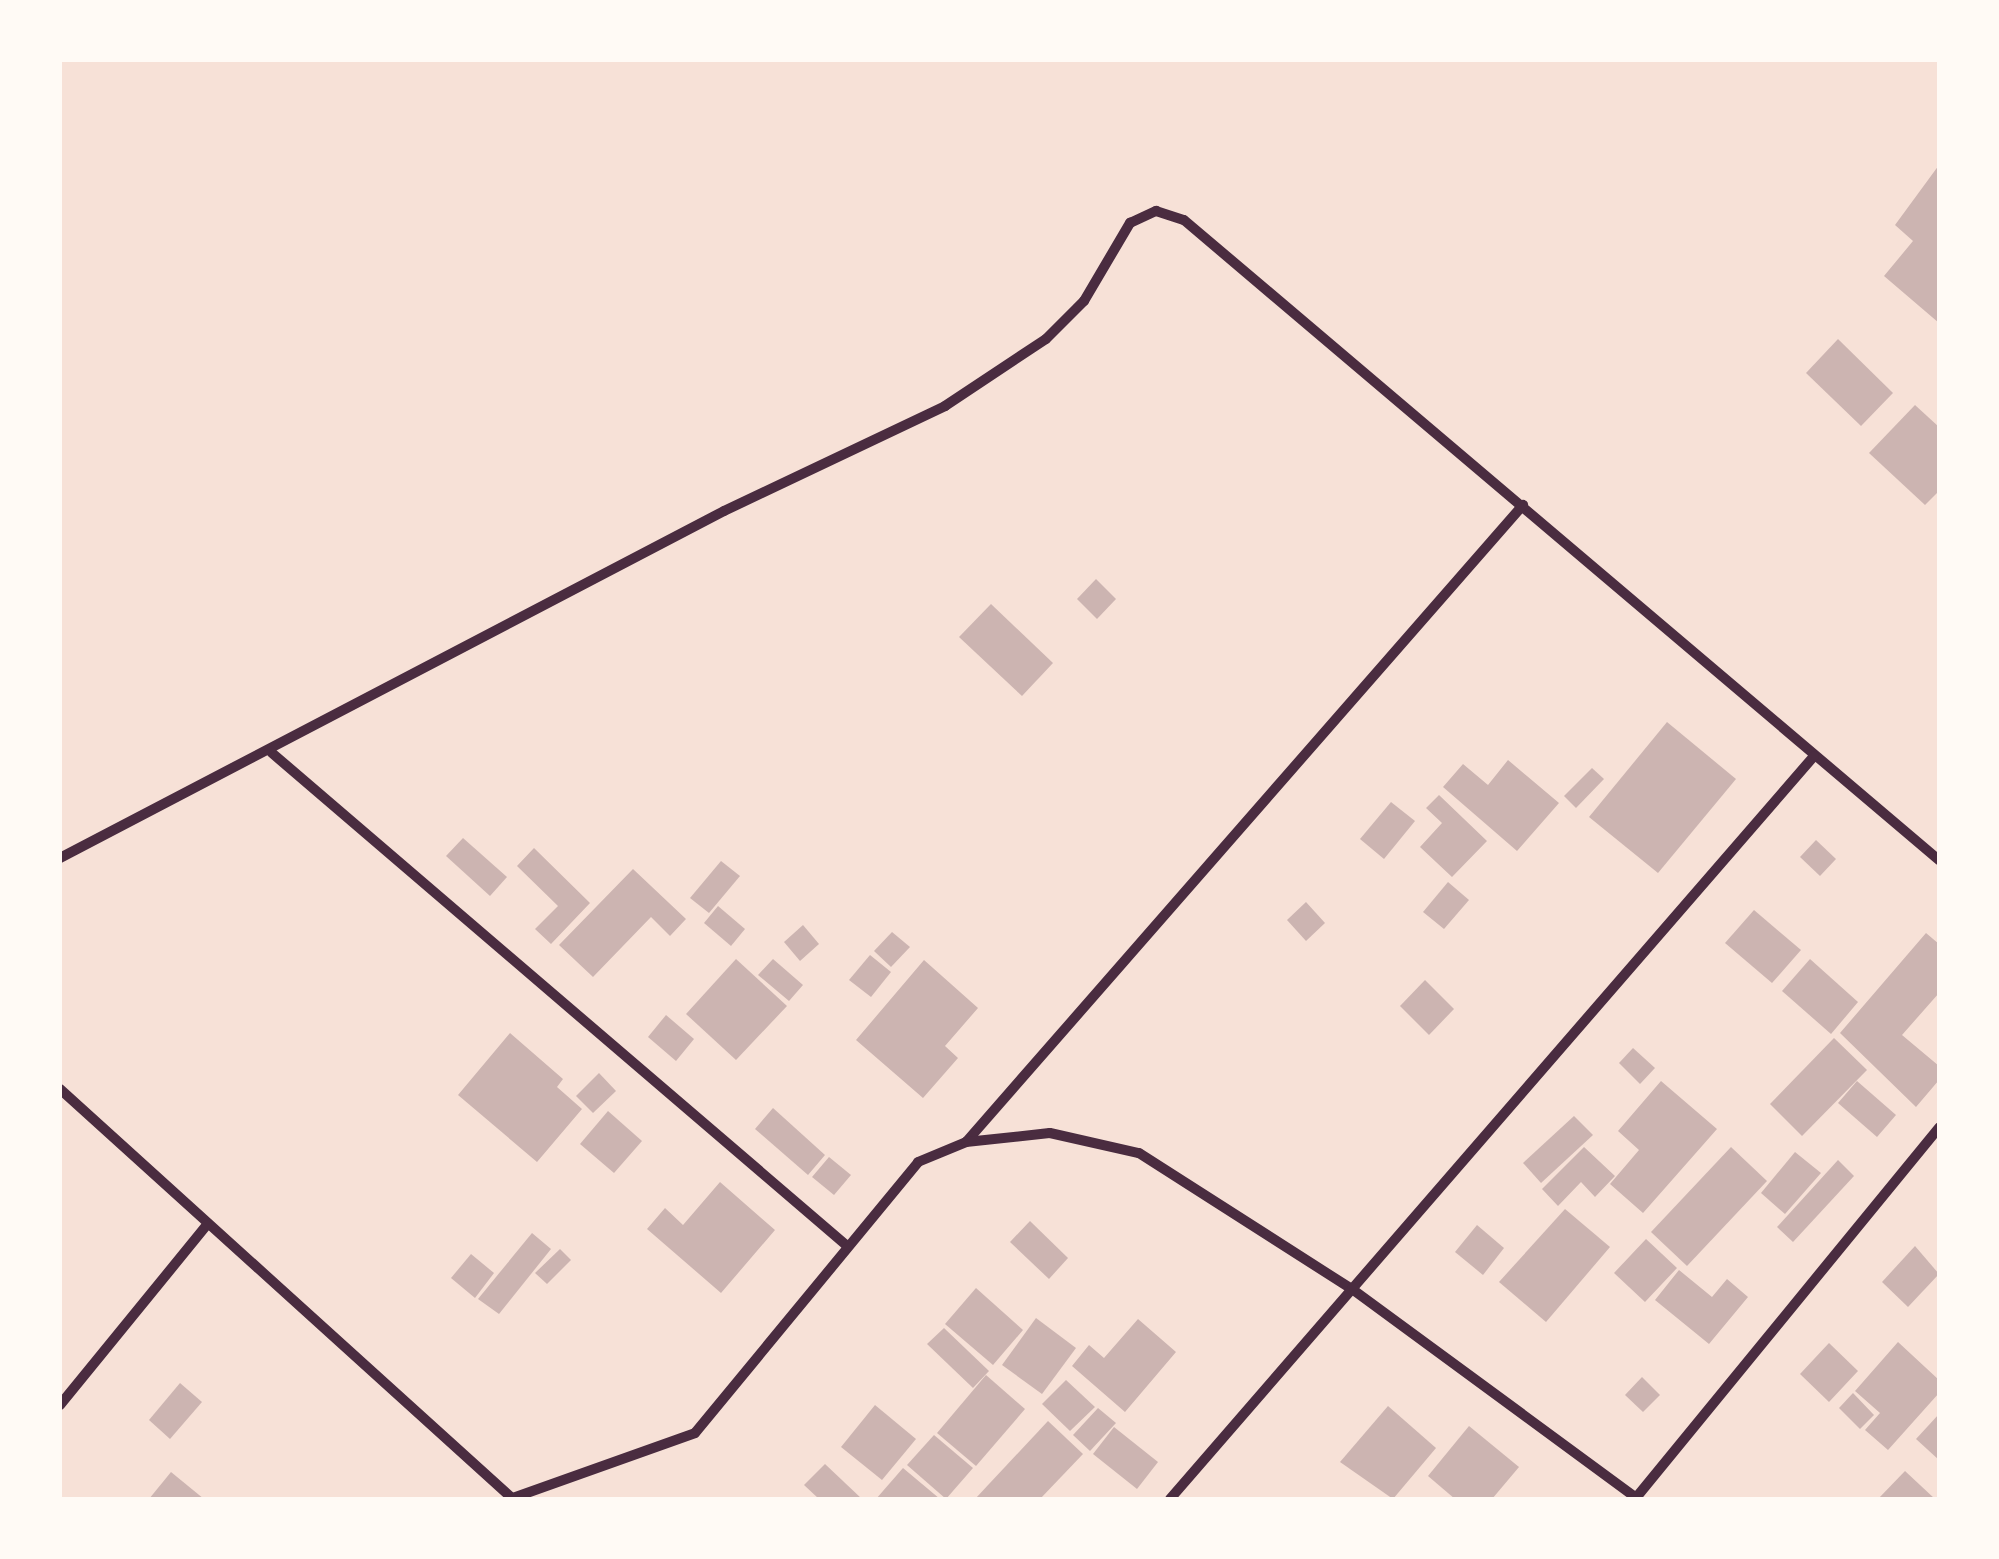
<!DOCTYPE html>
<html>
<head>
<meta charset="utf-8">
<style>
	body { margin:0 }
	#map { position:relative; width:1999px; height:1559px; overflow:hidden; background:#f7e1d7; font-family:"DM Sans",sans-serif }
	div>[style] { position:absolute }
	.building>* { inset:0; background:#ccb4b1 }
	.minor>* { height:10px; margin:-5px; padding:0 5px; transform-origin:5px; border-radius:5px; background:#4a2c40 }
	span { translate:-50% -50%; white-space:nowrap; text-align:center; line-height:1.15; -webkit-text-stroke:8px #fffaf5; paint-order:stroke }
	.frame { position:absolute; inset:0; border:62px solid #fffaf5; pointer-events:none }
</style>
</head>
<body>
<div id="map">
	<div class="building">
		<div style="clip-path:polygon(1939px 165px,1939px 323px,1884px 276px,1913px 241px,1895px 225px)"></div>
		<div style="clip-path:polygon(1838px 339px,1893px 393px,1861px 426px,1806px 373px)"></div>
		<div style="clip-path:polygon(1915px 405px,1939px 427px,1939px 491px,1925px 505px,1869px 453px)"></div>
		<div style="clip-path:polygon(1096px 579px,1116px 599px,1097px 619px,1077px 599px)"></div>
		<div style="clip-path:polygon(991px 604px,1053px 663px,1022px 696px,959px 637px)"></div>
		<div style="clip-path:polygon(1667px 722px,1736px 779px,1658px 873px,1589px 817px)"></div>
		<div style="clip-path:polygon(1508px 760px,1559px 803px,1517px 851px,1443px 787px,1463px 764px,1488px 785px)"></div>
		<div style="clip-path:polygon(1592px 768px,1604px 779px,1576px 808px,1564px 796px)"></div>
		<div style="clip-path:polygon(1439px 795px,1487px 841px,1452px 877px,1420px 847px,1442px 823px,1426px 808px)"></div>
		<div style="clip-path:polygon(1391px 802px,1415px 821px,1384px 859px,1360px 839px)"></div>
		<div style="clip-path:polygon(463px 838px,507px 877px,490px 896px,446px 856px)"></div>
		<div style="clip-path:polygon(1816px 840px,1836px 859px,1820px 876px,1800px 857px)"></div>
		<div style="clip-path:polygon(534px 848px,590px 903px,551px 944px,535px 929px,558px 906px,517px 866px)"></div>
		<div style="clip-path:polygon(721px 861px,740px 876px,709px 913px,690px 898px)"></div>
		<div style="clip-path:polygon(633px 869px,686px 919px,670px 936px,651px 917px,593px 977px,559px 945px)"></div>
		<div style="clip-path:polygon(1448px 882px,1469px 900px,1444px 929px,1423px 912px)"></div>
		<div style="clip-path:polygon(1306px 902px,1325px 923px,1306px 941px,1287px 920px)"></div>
		<div style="clip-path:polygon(718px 906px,745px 929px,731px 946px,704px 923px)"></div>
		<div style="clip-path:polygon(1754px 910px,1801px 950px,1772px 983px,1725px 943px)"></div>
		<div style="clip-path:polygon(803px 925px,819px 944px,800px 961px,784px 942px)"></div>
		<div style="clip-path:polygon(892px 932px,910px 947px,891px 967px,874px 951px)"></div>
		<div style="clip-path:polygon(1926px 933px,1939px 944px,1939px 993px,1902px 1035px,1939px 1066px,1939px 1080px,1916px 1107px,1840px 1033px)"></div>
		<div style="clip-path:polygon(870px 955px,891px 972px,871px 997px,849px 980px)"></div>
		<div style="clip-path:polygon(736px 959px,787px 1006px,736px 1060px,686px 1014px)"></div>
		<div style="clip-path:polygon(773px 959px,803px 985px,789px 1001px,758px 975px)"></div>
		<div style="clip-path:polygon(1810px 959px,1858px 1002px,1831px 1034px,1782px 991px)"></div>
		<div style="clip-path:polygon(924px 960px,978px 1008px,945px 1046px,958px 1058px,923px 1098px,856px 1040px)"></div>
		<div style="clip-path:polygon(1425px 980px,1454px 1009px,1429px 1035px,1400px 1006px)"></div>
		<div style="clip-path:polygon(666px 1015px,694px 1039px,676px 1061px,648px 1037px)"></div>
		<div style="clip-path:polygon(510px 1033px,563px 1079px,557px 1087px,582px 1109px,537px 1162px,458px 1095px)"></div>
		<div style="clip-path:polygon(1834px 1038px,1867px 1070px,1802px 1136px,1770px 1104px)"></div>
		<div style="clip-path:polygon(1633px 1048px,1655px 1068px,1640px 1084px,1619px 1063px)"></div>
		<div style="clip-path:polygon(599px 1073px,616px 1091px,593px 1113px,576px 1096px)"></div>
		<div style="clip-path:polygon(1661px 1081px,1717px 1129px,1643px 1213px,1610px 1184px,1639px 1150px,1618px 1131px)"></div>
		<div style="clip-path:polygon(1857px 1081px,1896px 1115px,1877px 1137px,1838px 1103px)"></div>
		<div style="clip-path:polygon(773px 1108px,825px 1155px,808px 1175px,755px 1129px)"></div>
		<div style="clip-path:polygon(608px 1111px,642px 1141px,614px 1173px,580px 1144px)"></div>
		<div style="clip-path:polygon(1574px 1116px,1593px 1135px,1541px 1183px,1523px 1163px)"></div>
		<div style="clip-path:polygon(1584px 1147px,1615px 1176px,1595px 1197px,1581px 1182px,1558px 1206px,1542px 1189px)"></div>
		<div style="clip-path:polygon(1731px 1147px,1767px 1181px,1687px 1266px,1651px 1232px)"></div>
		<div style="clip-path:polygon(1795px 1152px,1821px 1173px,1785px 1214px,1761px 1193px)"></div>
		<div style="clip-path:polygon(829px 1157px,851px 1175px,834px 1195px,812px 1177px)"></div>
		<div style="clip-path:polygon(1838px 1160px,1854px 1176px,1793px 1242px,1777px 1227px)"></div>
		<div style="clip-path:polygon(720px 1182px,775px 1230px,721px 1293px,647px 1229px,665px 1208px,683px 1225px)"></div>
		<div style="clip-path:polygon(1565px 1209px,1610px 1247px,1546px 1322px,1499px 1282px)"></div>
		<div style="clip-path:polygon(1030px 1221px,1068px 1258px,1049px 1279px,1010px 1242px)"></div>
		<div style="clip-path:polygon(1477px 1225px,1504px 1248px,1483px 1275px,1455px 1252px)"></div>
		<div style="clip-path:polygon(532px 1233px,551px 1249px,499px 1314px,478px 1299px)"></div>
		<div style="clip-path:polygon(1646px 1239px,1677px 1268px,1645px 1302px,1614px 1273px)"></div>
		<div style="clip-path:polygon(1915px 1246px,1939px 1274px,1908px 1307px,1882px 1282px)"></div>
		<div style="clip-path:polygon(560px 1249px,571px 1260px,547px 1284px,535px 1273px)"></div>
		<div style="clip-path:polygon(471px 1254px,494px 1273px,475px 1298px,451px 1278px)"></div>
		<div style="clip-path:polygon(1679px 1270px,1712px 1297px,1727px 1279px,1748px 1297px,1709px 1344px,1655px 1300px)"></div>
		<div style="clip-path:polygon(976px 1288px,1023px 1330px,993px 1365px,945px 1324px)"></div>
		<div style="clip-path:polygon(1036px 1318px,1076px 1348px,1042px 1394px,1002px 1365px)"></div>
		<div style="clip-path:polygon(1138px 1319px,1176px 1352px,1125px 1412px,1072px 1366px,1089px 1345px,1104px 1358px)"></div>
		<div style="clip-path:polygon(944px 1328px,989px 1371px,973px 1388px,927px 1344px)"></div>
		<div style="clip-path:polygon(1898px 1342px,1939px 1380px,1939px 1393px,1888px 1450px,1865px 1430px,1880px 1413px,1855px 1391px)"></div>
		<div style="clip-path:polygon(1829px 1343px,1858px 1371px,1829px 1402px,1800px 1374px)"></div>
		<div style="clip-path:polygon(986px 1375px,1025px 1409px,976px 1466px,937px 1433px)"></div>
		<div style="clip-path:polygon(1642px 1377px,1660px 1395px,1643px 1412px,1625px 1395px)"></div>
		<div style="clip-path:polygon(1066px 1380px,1095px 1407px,1070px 1431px,1042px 1404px)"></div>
		<div style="clip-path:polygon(180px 1383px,202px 1402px,170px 1439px,149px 1420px)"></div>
		<div style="clip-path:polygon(1853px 1393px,1874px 1415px,1860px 1429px,1839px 1408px)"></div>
		<div style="clip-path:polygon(875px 1405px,916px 1439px,882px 1480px,841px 1447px)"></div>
		<div style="clip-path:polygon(1388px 1406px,1436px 1448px,1393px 1499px,1340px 1462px)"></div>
		<div style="clip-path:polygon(1098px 1408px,1116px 1423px,1090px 1451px,1073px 1435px)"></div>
		<div style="clip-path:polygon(1939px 1414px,1939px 1460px,1916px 1439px)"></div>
		<div style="clip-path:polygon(1048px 1421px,1083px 1454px,1040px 1499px,975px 1499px)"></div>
		<div style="clip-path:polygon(1469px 1426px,1519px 1467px,1492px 1499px,1455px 1499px,1428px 1476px)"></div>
		<div style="clip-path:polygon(1114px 1427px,1158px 1462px,1137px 1489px,1093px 1454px)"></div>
		<div style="clip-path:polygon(934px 1435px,973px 1468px,946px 1499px,907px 1465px)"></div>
		<div style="clip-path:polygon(825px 1464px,862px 1499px,819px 1499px,804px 1485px)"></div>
		<div style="clip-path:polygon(903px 1468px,940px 1499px,876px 1499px)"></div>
		<div style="clip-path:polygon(1905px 1471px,1935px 1499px,1878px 1499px)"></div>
		<div style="clip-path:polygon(171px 1472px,204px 1499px,149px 1499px)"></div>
	</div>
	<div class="minor">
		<div style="left:272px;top:753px;width:756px;rotate:40.6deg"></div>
		<div style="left:60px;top:858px;width:749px;rotate:-27.59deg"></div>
		<div style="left:724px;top:511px;width:245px;rotate:-25.4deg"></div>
		<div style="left:945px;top:406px;width:121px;rotate:-33.6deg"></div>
		<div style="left:1046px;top:339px;width:54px;rotate:-45deg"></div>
		<div style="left:1084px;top:301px;width:91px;rotate:-59.5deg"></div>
		<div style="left:1130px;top:223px;width:29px;rotate:-25deg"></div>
		<div style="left:1156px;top:211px;width:29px;rotate:18deg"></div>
		<div style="left:1184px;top:220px;width:990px;rotate:40.29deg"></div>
		<div style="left:60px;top:1089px;width:611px;rotate:42.15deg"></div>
		<div style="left:967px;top:1141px;width:845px;rotate:-48.84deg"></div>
		<div style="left:60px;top:1405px;width:232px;rotate:-50.8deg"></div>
		<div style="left:510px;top:1499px;width:196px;rotate:-19.6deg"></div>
		<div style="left:695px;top:1433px;width:351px;rotate:-50.5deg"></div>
		<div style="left:918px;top:1162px;width:52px;rotate:-22.6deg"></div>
		<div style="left:966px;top:1142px;width:84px;rotate:-6.1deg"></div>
		<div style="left:1050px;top:1133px;width:91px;rotate:12.7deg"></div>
		<div style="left:1139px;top:1153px;width:253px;rotate:32.6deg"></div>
		<div style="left:1352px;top:1289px;width:355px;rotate:36.3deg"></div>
		<div style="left:1170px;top:1499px;width:983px;rotate:-49.08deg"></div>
		<div style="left:1635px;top:1499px;width:480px;rotate:-50.7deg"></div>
	</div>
	<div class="frame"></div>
</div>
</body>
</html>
